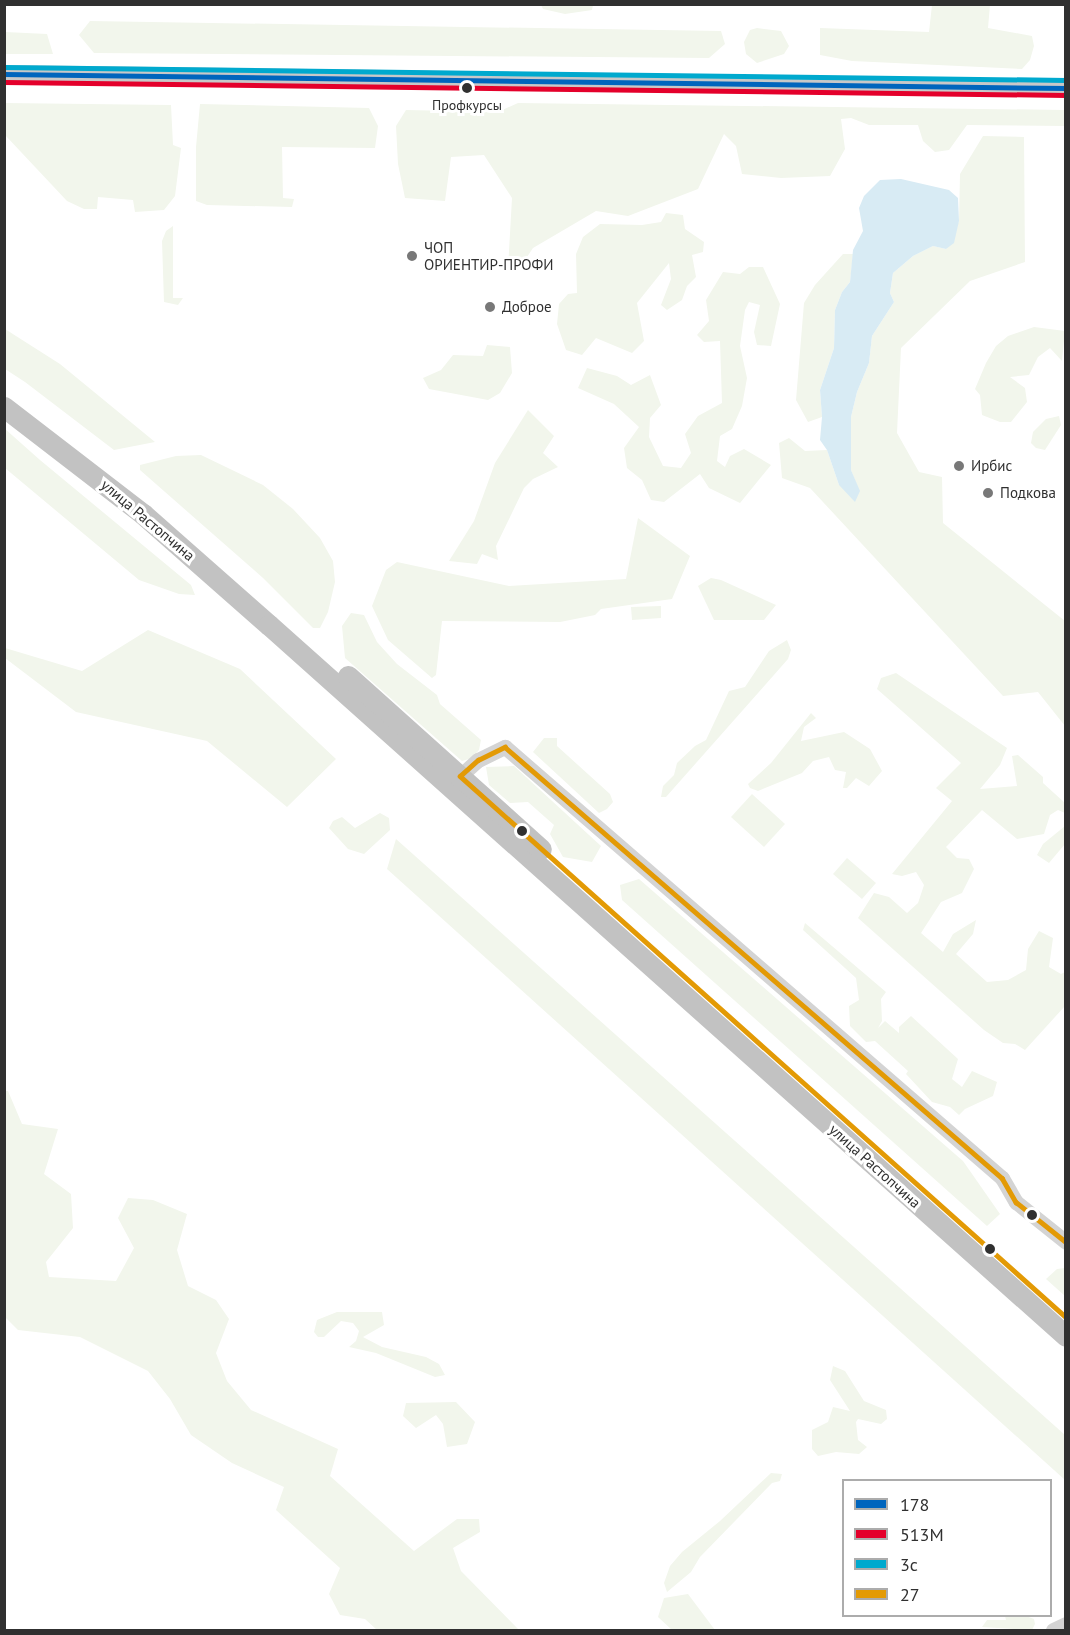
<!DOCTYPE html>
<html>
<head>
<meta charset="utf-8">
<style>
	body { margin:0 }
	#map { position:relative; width:1070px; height:1635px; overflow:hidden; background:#fff; font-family:"PT Sans",sans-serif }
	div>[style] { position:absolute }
	.green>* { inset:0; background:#f2f6ec }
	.water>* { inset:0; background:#d8ebf4 }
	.minor>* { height:15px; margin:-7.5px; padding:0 7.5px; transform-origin:7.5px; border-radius:7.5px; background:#d4d4d4 }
	.major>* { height:18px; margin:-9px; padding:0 9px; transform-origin:9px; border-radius:9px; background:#c8c8c8 }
	.highway>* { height:21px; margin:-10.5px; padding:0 10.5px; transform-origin:10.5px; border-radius:10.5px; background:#c2c2c2 }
	.bus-1>* { height:4.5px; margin:-2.25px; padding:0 2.25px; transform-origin:2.25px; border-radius:2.25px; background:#0065bd }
	.bus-2>* { height:4.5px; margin:-2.25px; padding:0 2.25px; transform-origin:2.25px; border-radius:2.25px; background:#e4002b }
	.bus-3>* { height:4.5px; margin:-2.25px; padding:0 2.25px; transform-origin:2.25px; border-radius:2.25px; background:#00a9ce }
	.bus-4>* { height:4.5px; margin:-2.25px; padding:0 2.25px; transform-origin:2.25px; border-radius:2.25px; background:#e39a05 }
	.dots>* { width:16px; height:16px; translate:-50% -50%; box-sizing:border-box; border:3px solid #fff; border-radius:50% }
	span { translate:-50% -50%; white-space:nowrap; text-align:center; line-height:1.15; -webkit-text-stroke:6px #fff; paint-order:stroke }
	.bus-label { font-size:14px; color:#303030 }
	.poi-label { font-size:15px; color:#303030 }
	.left { translate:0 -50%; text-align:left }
	.street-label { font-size:15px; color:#303030 }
	.frame { position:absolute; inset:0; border:6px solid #303030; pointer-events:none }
	.legend { position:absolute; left:842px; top:1479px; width:210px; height:138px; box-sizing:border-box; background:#fff; border:2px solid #acacac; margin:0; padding:8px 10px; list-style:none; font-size:18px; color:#303030 }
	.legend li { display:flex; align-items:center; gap:12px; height:30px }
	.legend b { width:30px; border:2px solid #acacac }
</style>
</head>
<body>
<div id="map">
	<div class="green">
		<div style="clip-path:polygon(541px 5px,593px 5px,592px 10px,565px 14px,543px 9px)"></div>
		<div style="clip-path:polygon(932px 5px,990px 5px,988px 28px,1032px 36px,1034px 46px,1030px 60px,1022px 69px,852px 61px,820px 55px,820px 28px,929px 32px)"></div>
		<div style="clip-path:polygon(90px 21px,721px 31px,725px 44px,709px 58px,94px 53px,79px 35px)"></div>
		<div style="clip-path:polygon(757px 28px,781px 31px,789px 46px,784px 54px,757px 63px,746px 54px,744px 42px,750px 30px)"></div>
		<div style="clip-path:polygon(5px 32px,47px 34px,53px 54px,5px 54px)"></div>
		<div style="clip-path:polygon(5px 103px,171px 105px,173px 145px,181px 148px,175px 196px,164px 210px,135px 212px,133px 200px,98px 197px,97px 209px,84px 209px,67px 201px,5px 135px)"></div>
		<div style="clip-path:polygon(518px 103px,1065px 110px,1066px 126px,967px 125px,949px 150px,935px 152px,923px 141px,918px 125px,869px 125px,851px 118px,841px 119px,845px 149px,830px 176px,781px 178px,742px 174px,736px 146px,724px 134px,698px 189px,628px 216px,596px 211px,533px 248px,523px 263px,508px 269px,512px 198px,484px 155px,451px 157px,445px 201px,405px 198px,398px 164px,396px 126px,406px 110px,498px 112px)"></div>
		<div style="clip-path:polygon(200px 104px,369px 108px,378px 126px,375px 148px,282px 147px,283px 198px,294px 199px,292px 207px,207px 205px,196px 201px,196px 147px)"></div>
		<div style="clip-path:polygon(983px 136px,1024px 137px,1025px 262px,970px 281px,901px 348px,897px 433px,919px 472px,942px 477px,943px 523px,1065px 621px,1065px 726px,1038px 692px,1003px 696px,810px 488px,782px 478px,779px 443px,789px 438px,805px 451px,827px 450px,839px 485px,859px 491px,851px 470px,851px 417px,857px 392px,869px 363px,872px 336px,894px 302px,890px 293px,893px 273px,913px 256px,933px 246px,946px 249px,959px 221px,960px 174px)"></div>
		<div style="clip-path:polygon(666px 213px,683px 215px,685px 229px,704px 242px,703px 252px,692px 255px,696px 277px,687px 286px,682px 300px,667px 310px,661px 305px,671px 279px,669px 263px,637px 303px,644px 341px,632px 353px,596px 338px,582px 355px,566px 350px,557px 324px,559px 304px,568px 294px,577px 293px,576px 254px,583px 237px,600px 224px,642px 225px,661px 222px)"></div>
		<div style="clip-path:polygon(173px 226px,173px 298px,183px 298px,178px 305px,164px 302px,162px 241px,166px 231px)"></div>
		<div style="clip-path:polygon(843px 254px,853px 254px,850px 282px,842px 292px,835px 310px,834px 348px,820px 390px,822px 417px,808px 422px,796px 400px,804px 303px,815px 285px)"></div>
		<div style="clip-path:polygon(749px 267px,763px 267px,780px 304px,771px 346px,757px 345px,754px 332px,760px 305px,749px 302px,745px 310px,740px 346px,747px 378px,742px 406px,732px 429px,720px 436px,717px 461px,725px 467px,730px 456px,744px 449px,771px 465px,740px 503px,709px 488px,700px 474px,664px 502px,651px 500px,642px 480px,627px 468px,624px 448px,639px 427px,614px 404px,578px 388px,587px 368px,617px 376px,631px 385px,650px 375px,661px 405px,650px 418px,649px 437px,663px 466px,681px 468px,691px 453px,685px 434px,698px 416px,722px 403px,720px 341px,704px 342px,697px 335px,709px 321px,706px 300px,723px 272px,740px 274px)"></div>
		<div style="clip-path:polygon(1034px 327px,1065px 331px,1062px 361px,1050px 348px,1038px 357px,1029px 375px,1010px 377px,1025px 388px,1027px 402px,1011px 422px,1000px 422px,982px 415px,980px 395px,975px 389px,986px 363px,996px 346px,1008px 336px)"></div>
		<div style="clip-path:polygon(5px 329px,60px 364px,155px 442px,114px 450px,25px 382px,5px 369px)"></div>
		<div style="clip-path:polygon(487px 345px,510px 347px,512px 373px,500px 393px,488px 400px,429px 389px,423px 378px,441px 370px,453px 355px,483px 356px)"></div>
		<div style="clip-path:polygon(528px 410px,554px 436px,543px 453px,558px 467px,533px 479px,524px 488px,496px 546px,498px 560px,482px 554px,477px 564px,449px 561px,474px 521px,495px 463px)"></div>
		<div style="clip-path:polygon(1059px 416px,1061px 425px,1045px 450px,1036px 448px,1031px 443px,1033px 432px,1046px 419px)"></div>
		<div style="clip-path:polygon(4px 428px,40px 460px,191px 585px,195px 595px,179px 594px,139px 580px,5px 468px)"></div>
		<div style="clip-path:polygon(201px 455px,263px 485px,293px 509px,320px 538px,333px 561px,335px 582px,328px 612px,320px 628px,313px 628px,263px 578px,140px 470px,140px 465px,176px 456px)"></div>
		<div style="clip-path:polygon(638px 518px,690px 556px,672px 599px,601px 609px,595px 615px,560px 622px,442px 621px,436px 675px,432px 678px,388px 640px,372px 606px,386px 570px,397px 562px,509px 586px,626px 579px)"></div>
		<div style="clip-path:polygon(711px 578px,721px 580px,776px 605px,764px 620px,714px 620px,698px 586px)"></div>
		<div style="clip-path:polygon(661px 606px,661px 618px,632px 620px,631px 607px)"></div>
		<div style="clip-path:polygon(351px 613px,364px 615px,377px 642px,397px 664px,437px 695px,440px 704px,481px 740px,479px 750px,472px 758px,462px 761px,345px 658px,342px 626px)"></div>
		<div style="clip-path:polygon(148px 630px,240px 669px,336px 759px,287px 807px,207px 741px,76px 712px,5px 658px,5px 648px,82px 671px)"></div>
		<div style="clip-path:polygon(787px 640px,791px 650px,788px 659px,666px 797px,661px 797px,663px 786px,674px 775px,677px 763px,695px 746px,706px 740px,729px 691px,745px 687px,769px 651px)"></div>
		<div style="clip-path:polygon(896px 673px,1007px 748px,1000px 765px,980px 789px,1017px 786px,1012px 756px,1018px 755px,1043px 777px,1043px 783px,1065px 803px,1065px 813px,1058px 810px,1050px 815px,1044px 834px,1017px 839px,982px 810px,946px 847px,957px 858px,969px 859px,974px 869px,962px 893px,941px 902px,921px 933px,943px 952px,953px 934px,976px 920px,973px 934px,956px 954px,987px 982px,1008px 980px,1026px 970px,1028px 949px,1039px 931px,1053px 938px,1049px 967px,1061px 974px,1065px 972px,1065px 1006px,1025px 1050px,1015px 1044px,1003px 1043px,984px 1030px,858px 918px,874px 893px,889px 897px,907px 913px,918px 903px,924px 885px,916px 872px,902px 876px,892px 874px,952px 801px,936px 788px,961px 763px,877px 689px,881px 678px)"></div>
		<div style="clip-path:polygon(811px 713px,816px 718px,804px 727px,801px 741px,844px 732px,870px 749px,882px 771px,869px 786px,856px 778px,847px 788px,843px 788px,846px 772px,835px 770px,829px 757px,813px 761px,802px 773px,758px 791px,750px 788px,748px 784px,771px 763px)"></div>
		<div style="clip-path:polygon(544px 738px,557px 738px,557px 746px,610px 794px,613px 802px,607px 809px,599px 813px,533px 752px)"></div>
		<div style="clip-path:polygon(514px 766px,601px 846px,592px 862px,563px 857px,550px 834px,554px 825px,528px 802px,510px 803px,489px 785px,486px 767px)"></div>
		<div style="clip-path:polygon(752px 794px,785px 824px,764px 847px,731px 817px)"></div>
		<div style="clip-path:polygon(380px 813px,389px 818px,390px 830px,364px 854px,348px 849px,329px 828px,333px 821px,342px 817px,355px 828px)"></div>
		<div style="clip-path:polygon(1065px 826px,1065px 844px,1049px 863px,1037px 855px,1043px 844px)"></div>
		<div style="clip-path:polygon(396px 839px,1065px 1435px,1065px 1480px,387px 869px)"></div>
		<div style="clip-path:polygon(847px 858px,876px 883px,862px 899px,833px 874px)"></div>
		<div style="clip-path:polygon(639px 879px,963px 1161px,1000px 1214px,987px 1226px,622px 900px,620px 885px)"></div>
		<div style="clip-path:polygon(805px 923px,886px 992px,881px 999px,882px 1021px,878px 1028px,885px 1021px,899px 1033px,899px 1027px,911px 1016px,958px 1059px,952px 1079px,962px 1087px,972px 1071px,997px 1082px,993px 1096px,965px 1109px,959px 1115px,950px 1107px,932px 1102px,906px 1074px,908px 1071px,875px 1041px,866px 1042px,850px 1026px,849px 1006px,859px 1000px,856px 978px,803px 930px)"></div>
		<div style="clip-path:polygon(5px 1091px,8px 1091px,22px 1124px,58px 1129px,44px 1174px,71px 1194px,73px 1228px,46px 1262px,49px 1277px,116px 1281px,134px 1248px,118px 1218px,128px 1198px,153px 1200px,187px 1214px,177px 1250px,188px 1286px,216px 1300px,229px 1319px,216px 1353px,227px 1381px,251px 1410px,338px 1449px,330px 1476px,414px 1551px,457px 1519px,479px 1519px,480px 1532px,453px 1548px,461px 1571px,519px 1630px,377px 1630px,365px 1619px,340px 1615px,329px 1594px,340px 1568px,276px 1510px,284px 1487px,232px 1463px,191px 1435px,170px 1399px,148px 1371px,80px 1337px,18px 1330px,5px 1317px)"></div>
		<div style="clip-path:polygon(1065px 1268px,1066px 1268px,1065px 1296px,1046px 1279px,1057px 1269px)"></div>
		<div style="clip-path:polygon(337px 1312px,382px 1312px,384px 1325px,363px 1337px,382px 1347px,426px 1357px,439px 1364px,445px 1375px,435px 1377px,376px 1353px,349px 1347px,356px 1341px,359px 1331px,353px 1323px,341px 1321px,324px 1337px,318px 1337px,314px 1332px,317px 1320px)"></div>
		<div style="clip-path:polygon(833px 1366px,845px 1371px,864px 1401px,886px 1410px,887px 1419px,881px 1424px,858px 1419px,856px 1422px,858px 1440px,867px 1447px,859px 1454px,836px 1452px,818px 1456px,812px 1449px,812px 1430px,828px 1422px,833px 1407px,850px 1411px,830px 1380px)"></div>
		<div style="clip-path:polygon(456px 1402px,475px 1422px,467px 1444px,447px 1447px,443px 1424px,436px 1415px,416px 1428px,403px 1416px,406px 1403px)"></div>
		<div style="clip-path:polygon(771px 1473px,782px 1474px,780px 1481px,772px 1483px,700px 1557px,691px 1572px,667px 1592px,664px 1583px,670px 1566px,682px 1552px,720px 1521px)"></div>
		<div style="clip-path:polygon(688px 1594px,715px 1630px,672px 1630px,658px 1617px,664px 1598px)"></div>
		<div style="clip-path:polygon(1005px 1616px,1026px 1616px,1034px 1619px,1035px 1624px,1032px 1630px,982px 1627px,987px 1620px,1006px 1620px)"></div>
	</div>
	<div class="water">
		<div style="clip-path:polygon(901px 179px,949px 190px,958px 198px,959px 221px,954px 243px,946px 249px,933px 246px,913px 256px,893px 273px,890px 293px,894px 302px,872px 336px,869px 363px,857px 392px,851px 417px,851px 470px,860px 491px,855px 502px,839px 485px,827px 450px,820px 440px,822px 417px,820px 390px,834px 348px,835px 310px,842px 292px,850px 282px,853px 250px,863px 231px,859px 208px,864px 196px,880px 180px)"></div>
	</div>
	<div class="minor">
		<div style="left:460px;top:776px;width:24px;rotate:-42deg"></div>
		<div style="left:478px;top:760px;width:30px;rotate:-26deg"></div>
		<div style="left:505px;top:747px;width:658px;rotate:40.93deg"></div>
		<div style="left:1002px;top:1178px;width:28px;rotate:60deg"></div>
		<div style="left:1016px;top:1202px;width:64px;rotate:38.7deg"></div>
		<div style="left:1053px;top:1630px;width:14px;rotate:-25deg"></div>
	</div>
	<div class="major">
		<div style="left:4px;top:74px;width:1062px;rotate:0.76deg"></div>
	</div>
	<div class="highway">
		<div style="left:4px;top:407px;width:175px;rotate:37.6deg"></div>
		<div style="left:143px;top:514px;width:168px;rotate:41.4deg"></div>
		<div style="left:269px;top:625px;width:1068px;rotate:41.74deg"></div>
		<div style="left:348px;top:676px;width:259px;rotate:41.9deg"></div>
	</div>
	<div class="bus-1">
		<div style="left:4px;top:74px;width:1062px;rotate:0.76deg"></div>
	</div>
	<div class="bus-2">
		<div style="left:4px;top:82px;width:1062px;rotate:0.7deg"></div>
	</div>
	<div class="bus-3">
		<div style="left:4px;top:67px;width:1062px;rotate:0.7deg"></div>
	</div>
	<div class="bus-4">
		<div style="left:460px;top:776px;width:812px;rotate:41.76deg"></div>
		<div style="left:460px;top:776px;width:24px;rotate:-42deg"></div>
		<div style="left:478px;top:760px;width:30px;rotate:-26deg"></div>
		<div style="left:505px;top:747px;width:658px;rotate:40.93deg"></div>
		<div style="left:1002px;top:1178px;width:28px;rotate:60deg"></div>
		<div style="left:1016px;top:1202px;width:64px;rotate:38.7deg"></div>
	</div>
	<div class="dots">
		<div style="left:467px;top:88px;background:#303030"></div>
		<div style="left:412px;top:256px;background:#787878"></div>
		<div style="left:490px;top:307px;background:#787878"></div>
		<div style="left:959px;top:466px;background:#787878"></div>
		<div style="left:988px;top:493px;background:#787878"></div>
		<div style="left:522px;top:831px;background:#303030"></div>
		<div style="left:1032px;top:1215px;background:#303030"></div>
		<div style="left:990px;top:1249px;background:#303030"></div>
	</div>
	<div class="bus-label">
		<span style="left:467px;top:105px">Профкурсы</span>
	</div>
	<div class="poi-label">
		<span class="left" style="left:424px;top:256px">ЧОП<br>ОРИЕНТИР-ПРОФИ</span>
		<span class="left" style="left:502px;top:307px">Доброе</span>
		<span class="left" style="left:971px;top:466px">Ирбис</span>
		<span class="left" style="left:1000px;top:493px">Подкова</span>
	</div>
	<div class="street-label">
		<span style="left:148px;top:520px;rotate:40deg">улица Растопчина</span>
		<span style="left:875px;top:1166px;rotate:42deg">улица Растопчина</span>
	</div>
	<div class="frame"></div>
	<ul class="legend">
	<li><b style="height:8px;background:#0065bd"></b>178</li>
	<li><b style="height:8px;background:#e4002b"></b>513М</li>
	<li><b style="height:8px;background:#00a9ce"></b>3с</li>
	<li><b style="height:8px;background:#e39a05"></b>27</li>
	</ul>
</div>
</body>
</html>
